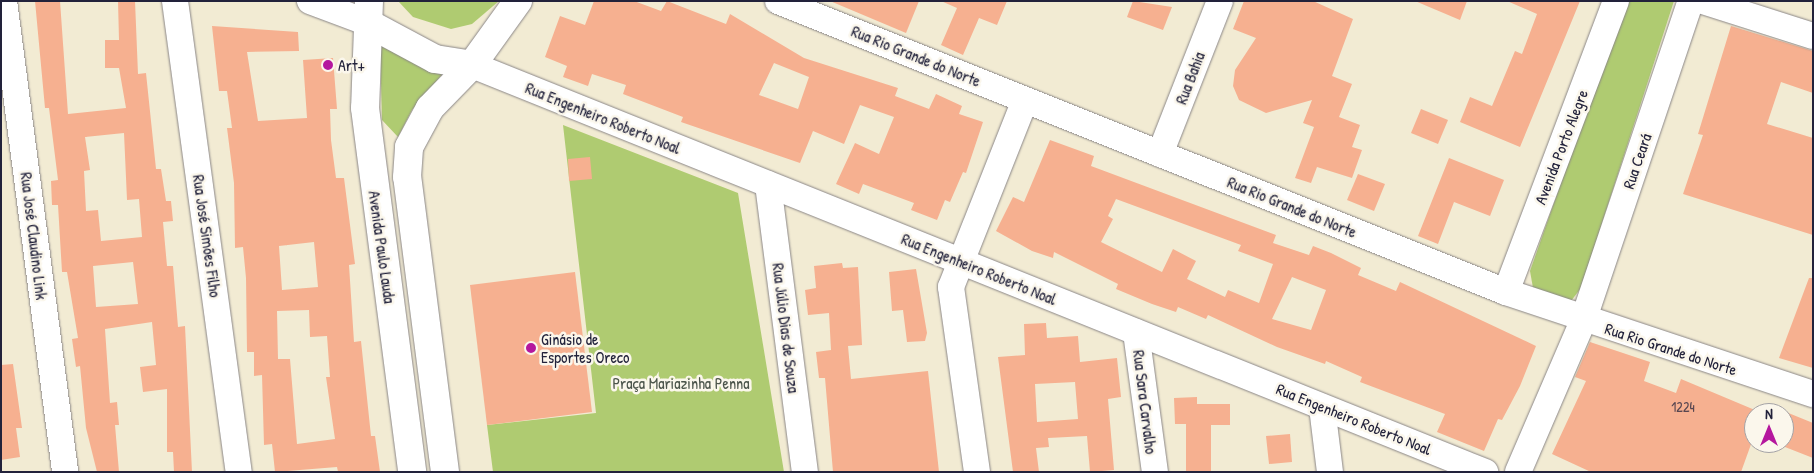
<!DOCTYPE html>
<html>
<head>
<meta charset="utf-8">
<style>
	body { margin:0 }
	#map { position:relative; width:1814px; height:473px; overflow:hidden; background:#f2ebd3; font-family:"Patrick Hand",sans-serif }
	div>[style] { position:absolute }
	.green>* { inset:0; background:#afcb71 }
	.building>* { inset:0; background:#f6b090 }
	.roads { filter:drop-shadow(0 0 1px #8a8687) drop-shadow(0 0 1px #8a8687) }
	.minor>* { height:26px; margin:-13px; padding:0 13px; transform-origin:13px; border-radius:13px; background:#fff }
	.major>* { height:28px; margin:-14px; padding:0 14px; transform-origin:14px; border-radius:14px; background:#fff }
	.dots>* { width:14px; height:14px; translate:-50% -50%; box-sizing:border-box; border:2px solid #fbf7ec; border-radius:50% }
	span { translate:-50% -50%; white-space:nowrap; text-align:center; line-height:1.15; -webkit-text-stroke:5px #fbf7ec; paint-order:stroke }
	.number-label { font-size:14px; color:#574650 }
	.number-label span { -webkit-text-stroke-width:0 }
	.street-label { font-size:16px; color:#22223b }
	.poi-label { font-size:16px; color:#22223b }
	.left { translate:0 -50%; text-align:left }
	.park-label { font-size:16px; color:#4c554b }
	.frame { position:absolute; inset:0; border:2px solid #22223b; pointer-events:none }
	.north { position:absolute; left:1744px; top:403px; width:50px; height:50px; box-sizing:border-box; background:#fbf7ec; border:1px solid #a4a2a5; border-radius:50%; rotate:0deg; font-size:14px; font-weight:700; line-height:20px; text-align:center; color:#22223b }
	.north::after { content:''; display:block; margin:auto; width:18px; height:22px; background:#b5179e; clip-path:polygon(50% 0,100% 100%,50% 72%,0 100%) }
</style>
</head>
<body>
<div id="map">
	<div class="green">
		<div style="clip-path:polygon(398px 1px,499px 1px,472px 24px,451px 29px,413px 17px)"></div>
		<div style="clip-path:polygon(1625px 1px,1674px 1px,1581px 288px,1571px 301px,1533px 288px,1530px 271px)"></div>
		<div style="clip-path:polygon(380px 46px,445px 71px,412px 110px,398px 137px,382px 120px)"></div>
		<div style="clip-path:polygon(563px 125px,738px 193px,784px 472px,493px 472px,487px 425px,596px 413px)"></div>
	</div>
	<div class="building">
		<div style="clip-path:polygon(evenodd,35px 1px,60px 1px,68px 114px,126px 108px,119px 68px,105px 68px,105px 40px,119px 40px,118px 1px,135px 1px,138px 74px,146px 73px,156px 169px,161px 169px,166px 201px,171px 201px,173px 221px,163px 222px,167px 266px,173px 266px,178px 327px,185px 326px,192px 472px,174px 472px,173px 452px,167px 452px,167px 389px,143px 392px,140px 367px,156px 365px,152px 322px,105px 329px,110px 403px,117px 402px,119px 425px,115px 425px,119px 472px,97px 472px,86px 428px,80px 366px,76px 367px,72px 339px,78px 338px,67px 272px,62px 272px,58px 205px,52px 205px,51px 181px,58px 180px,49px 108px,45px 108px,35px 1px,124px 133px,127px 200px,139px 199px,142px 237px,101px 241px,98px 210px,86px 211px,84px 171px,90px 170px,85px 137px,124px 133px,35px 1px,133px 262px,138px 304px,96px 307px,93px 266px,133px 262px)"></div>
		<div style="clip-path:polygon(evenodd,594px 1px,634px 1px,661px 11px,667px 1px,726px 24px,730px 14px,804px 58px,898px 88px,895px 96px,929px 109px,936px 94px,962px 106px,959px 114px,983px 122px,966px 173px,963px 172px,950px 202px,945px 200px,937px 220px,911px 210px,914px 203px,863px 184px,859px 194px,836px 184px,855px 143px,879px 154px,894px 117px,860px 105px,844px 144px,813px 131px,800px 163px,681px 122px,683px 117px,623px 94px,626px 85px,592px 74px,588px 86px,563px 77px,567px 66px,545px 57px,560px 16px,585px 25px,594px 1px,774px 63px,809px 77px,798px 109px,759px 95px,774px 63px)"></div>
		<div style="clip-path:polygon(830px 1px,919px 1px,906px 33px)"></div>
		<div style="clip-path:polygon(941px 1px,1007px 1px,997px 25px,979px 18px,963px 55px,941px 45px,957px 8px)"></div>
		<div style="clip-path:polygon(1133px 1px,1172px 7px,1163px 30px,1127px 17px)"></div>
		<div style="clip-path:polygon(1244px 1px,1313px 1px,1353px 19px,1332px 76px,1352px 84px,1339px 117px,1360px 125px,1352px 147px,1362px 150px,1352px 178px,1317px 167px,1311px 183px,1295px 178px,1314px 127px,1303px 123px,1312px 100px,1266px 113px,1239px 100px,1233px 86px,1235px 70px,1256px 38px,1233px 29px)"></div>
		<div style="clip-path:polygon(1415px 1px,1467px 1px,1460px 20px)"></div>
		<div style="clip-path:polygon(1507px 1px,1580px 1px,1520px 147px,1460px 122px,1470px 97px,1492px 106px,1515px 51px,1522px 54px,1537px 14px)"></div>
		<div style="clip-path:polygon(evenodd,212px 26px,298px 32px,299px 51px,247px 52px,258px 121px,307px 118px,303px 60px,333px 58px,337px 109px,330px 109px,331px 140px,336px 178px,344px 178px,355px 264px,349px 265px,354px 342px,361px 341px,371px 436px,375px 436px,380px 472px,338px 472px,337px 467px,275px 472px,272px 444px,264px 445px,262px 375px,254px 376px,254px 352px,247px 352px,246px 278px,243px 247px,235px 248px,234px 183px,227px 128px,232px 128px,227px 91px,219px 91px,212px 26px,314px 242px,318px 287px,282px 290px,279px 246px,314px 242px,212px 26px,309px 310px,310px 337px,327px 336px,330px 377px,326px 377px,335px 439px,297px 444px,290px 359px,278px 359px,277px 311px,309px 310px)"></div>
		<div style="clip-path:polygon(1731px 26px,1813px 51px,1813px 93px,1781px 82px,1767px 124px,1813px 138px,1813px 235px,1683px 194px,1703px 135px,1698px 134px)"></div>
		<div style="clip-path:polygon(1421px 109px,1448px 120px,1438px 144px,1411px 133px)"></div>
		<div style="clip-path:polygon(evenodd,1050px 140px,1094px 156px,1091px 166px,1276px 235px,1273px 243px,1309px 255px,1313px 246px,1331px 253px,1361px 268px,1358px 275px,1396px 291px,1400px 282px,1536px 346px,1520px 386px,1502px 420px,1498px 419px,1484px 451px,1437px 432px,1445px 414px,1360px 382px,1362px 377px,1326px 361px,1325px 364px,1277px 347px,1208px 315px,1206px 319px,1178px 307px,1176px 312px,1152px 304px,1116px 289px,1118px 284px,1054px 252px,1053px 258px,1032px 251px,996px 231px,1013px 197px,1024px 202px,1050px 140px,1116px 199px,1241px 245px,1238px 251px,1273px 264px,1259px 303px,1228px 290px,1225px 297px,1187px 279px,1196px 261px,1173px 249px,1162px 272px,1101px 242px,1113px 219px,1108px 216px,1116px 199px,1050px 140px,1292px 277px,1326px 290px,1311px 330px,1272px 319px,1292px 277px)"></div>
		<div style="clip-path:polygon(590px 157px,592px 179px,569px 181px,568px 159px)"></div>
		<div style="clip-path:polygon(1449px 158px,1504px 180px,1490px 216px,1454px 202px,1438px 244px,1418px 236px)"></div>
		<div style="clip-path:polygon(1358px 174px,1385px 184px,1374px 211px,1347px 200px)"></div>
		<div style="clip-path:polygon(842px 263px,843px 268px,858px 267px,862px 345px,848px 346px,851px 379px,928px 371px,939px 472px,833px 472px,825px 378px,819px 378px,816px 352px,831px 350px,829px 313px,808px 315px,805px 290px,816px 288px,814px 266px)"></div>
		<div style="clip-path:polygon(916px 269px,927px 333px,925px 341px,907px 342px,903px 310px,892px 311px,889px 272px)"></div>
		<div style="clip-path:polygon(575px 272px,592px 412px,487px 425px,470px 285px)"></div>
		<div style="clip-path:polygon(1809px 278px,1813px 278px,1813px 368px,1779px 358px)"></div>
		<div style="clip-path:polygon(evenodd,1046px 323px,1047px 338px,1078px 336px,1080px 362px,1117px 358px,1121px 397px,1108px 399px,1114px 470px,1090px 472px,1087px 436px,1048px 438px,1049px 447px,1036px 448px,1039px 472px,1013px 472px,998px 357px,1025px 355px,1024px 324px,1046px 323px,1075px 382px,1078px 419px,1037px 422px,1035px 384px,1075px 382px)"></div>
		<div style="clip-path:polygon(1590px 342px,1650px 362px,1644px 381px,1676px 393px,1681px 379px,1762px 413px,1754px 413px,1754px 436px,1741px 472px,1591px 472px,1552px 454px,1586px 381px,1575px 377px)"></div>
		<div style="clip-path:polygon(13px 364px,22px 428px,16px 428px,20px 457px,1px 460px,1px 365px)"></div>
		<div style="clip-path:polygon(1197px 397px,1197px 404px,1230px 404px,1230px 425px,1211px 425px,1211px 472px,1186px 472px,1186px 424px,1175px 424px,1174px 398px)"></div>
		<div style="clip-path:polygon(1771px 406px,1813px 423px,1813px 458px,1775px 443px,1784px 443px,1784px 413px,1769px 413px)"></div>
		<div style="clip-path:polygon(1290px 434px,1292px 462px,1269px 464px,1266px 436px)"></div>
	</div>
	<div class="roads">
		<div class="minor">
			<div style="left:4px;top:1px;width:475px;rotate:82.6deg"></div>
			<div style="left:175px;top:1px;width:475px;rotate:82.3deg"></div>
			<div style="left:310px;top:1px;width:60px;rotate:20.6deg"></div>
			<div style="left:778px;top:1px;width:784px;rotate:21.79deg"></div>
			<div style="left:1506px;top:292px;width:324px;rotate:18.4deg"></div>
			<div style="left:1703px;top:1px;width:115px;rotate:17.7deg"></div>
			<div style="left:472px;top:65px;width:1092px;rotate:21.89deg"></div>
			<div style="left:1160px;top:154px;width:164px;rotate:-68.6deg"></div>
			<div style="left:768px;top:184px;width:290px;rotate:82.7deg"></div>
			<div style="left:1506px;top:292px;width:311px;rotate:-69.3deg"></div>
			<div style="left:1136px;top:332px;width:141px;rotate:82.3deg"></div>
			<div style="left:1322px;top:407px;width:65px;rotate:83deg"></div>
			<div style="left:977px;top:472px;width:187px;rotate:-98deg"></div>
			<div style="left:951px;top:287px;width:201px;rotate:-68.4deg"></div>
			<div style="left:1518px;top:472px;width:164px;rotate:-66.7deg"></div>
			<div style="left:1583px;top:321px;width:338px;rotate:-71.4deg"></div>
		</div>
		<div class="major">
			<div style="left:369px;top:1px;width:107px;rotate:92.1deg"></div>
			<div style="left:365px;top:108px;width:367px;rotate:82.6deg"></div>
			<div style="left:366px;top:22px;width:78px;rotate:28.2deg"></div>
			<div style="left:435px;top:59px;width:37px;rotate:9deg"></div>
			<div style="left:445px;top:472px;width:297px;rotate:-97.3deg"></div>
			<div style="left:407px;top:177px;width:30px;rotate:-86deg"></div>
			<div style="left:409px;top:147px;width:44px;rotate:-61.7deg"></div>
			<div style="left:430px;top:108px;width:60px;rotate:-45.7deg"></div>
			<div style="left:472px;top:65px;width:79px;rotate:-54.3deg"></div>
		</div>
	</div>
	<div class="dots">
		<div style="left:328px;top:65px;background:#b5179e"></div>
		<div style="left:531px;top:348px;background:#b5179e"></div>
	</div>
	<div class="number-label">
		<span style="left:1683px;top:407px">1224</span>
	</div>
	<div class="street-label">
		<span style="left:916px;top:56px;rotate:22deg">Rua Rio Grande do Norte</span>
		<span style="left:1190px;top:78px;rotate:-69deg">Rua Bahia</span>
		<span style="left:603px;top:118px;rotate:22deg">Rua Engenheiro Roberto Noal</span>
		<span style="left:1561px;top:147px;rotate:-69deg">Avenida Porto Alegre</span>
		<span style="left:1637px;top:161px;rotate:-71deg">Rua Ceará</span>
		<span style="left:1292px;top:207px;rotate:22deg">Rua Rio Grande do Norte</span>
		<span style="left:34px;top:236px;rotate:83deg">Rua José Claudino Link</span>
		<span style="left:207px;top:236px;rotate:82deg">Rua José Simões Filho</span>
		<span style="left:382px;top:247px;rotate:82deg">Avenida Paulo Lauda</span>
		<span style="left:979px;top:269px;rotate:22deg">Rua Engenheiro Roberto Noal</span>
		<span style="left:786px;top:328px;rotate:83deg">Rua Júlio Dias de Souza</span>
		<span style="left:1671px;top:349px;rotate:18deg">Rua Rio Grande do Norte</span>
		<span style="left:1145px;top:402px;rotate:83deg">Rua Sara Carvalho</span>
		<span style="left:1354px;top:419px;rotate:22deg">Rua Engenheiro Roberto Noal</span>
	</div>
	<div class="poi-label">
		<span class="left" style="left:338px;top:65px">Art+</span>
		<span class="left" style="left:541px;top:348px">Ginásio de<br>Esportes Oreco</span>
	</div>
	<div class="park-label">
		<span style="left:681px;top:383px">Praça Mariazinha Penna</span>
	</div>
	<div class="frame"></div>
	<div class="north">N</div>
</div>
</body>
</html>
